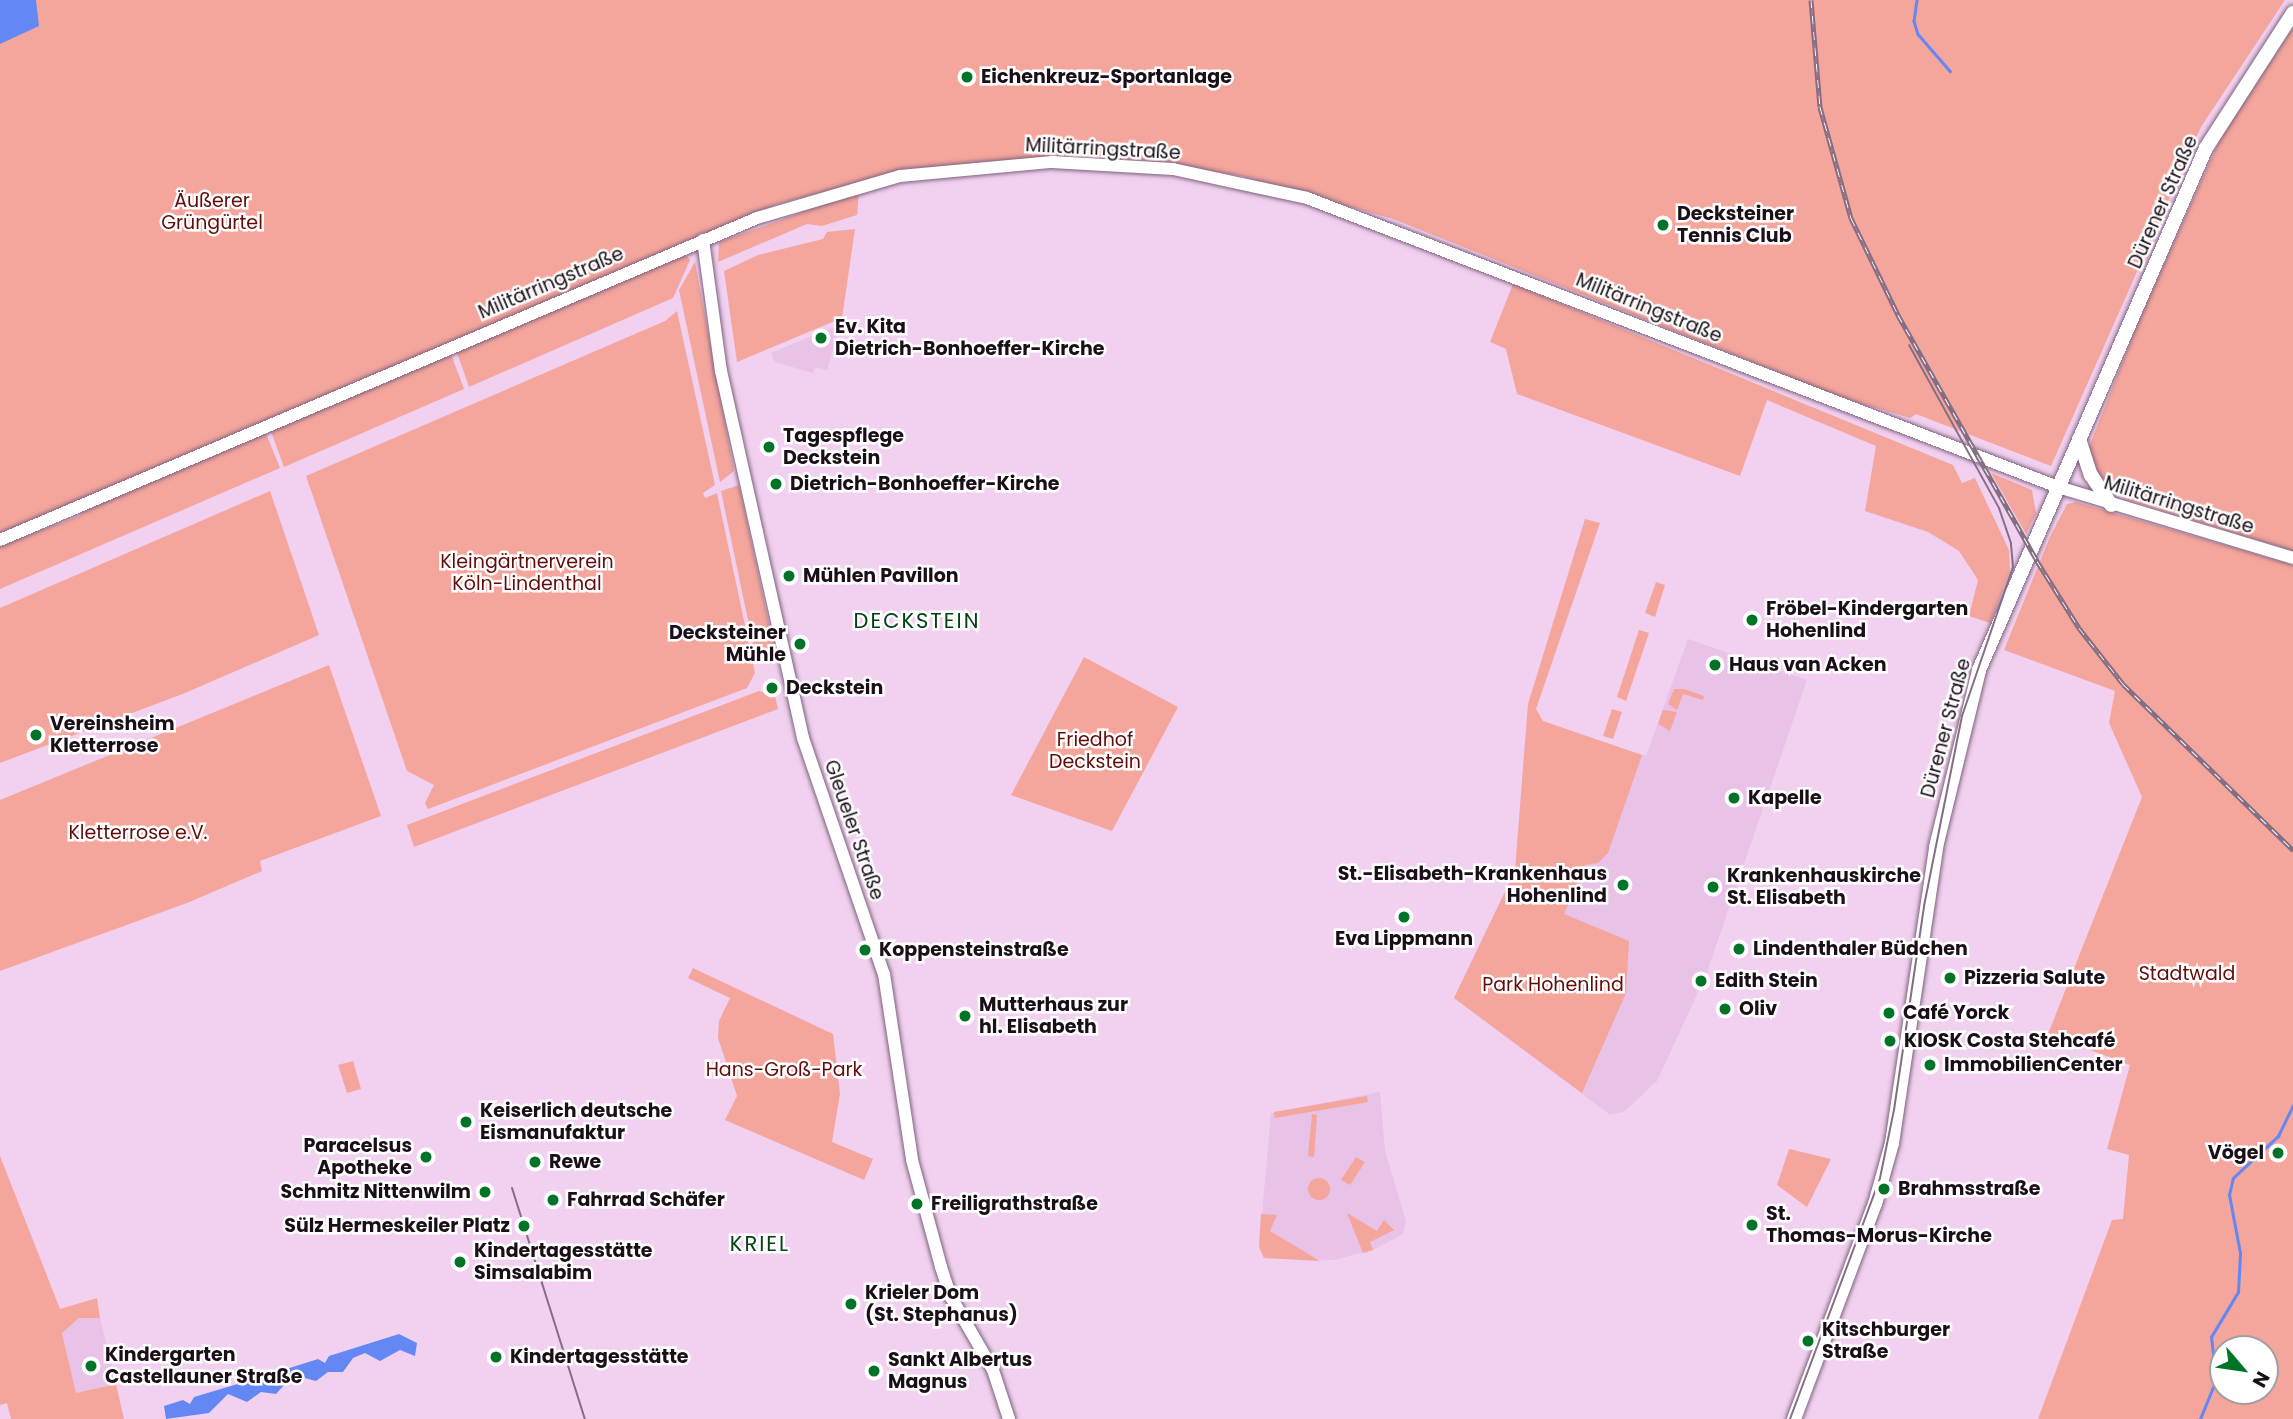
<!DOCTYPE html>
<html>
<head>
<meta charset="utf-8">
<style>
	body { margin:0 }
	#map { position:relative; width:2293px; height:1419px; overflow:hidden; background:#f2d1f0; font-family:Poppins,sans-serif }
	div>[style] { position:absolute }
	.built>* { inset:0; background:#e8c2e7 }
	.green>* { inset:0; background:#f4a59c }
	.round { border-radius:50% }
	.water>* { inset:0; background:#6388f4 }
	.stream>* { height:2.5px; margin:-1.25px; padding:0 1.25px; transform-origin:1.25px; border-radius:1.25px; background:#6388f4 }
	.roads { filter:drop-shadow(0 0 2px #7e617d) drop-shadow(0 0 2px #7e617d) }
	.secondary>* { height:12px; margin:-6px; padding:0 6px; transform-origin:6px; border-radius:6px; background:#fff }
	.primary>* { height:14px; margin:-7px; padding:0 7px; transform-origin:7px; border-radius:7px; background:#fff }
	.tram>* { height:2px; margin:-1px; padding:0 1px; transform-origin:1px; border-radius:1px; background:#846e83 }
	.rail>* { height:5px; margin-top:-2.5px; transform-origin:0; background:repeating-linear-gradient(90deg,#fefefe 0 8px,#846e83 0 16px); box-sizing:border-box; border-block:2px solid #846e83 }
	.dots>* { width:19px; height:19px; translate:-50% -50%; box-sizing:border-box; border:4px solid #fefefe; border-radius:50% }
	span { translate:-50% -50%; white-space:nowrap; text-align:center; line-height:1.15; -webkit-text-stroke:5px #fefefe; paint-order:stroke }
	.poi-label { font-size:19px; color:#1a0f19; font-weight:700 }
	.left { translate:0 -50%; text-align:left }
	.right { translate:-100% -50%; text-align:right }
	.street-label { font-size:19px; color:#1a0f19 }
	.park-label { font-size:19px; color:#610c0c }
	.neighbourhood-label { font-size:21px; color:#004313; letter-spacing:2px }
	.north { position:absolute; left:2209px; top:1335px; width:70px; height:70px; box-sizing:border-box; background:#fefefe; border:2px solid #a39ea2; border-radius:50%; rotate:119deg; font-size:19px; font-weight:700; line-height:28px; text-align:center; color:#1a0f19 }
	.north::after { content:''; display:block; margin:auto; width:24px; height:32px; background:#007327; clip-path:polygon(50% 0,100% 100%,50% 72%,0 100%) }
</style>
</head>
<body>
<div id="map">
	<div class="built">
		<div style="clip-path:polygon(841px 324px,827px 370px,815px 367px,813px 373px,775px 362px,771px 353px)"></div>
		<div style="clip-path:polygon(1688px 639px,1807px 680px,1706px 975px,1657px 1081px,1624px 1112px,1609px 1114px,1454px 998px,1515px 871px,1527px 718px,1646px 756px)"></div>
		<div style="clip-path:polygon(1380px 1092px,1385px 1151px,1406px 1221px,1403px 1234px,1373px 1250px,1334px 1260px,1264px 1258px,1259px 1247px,1271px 1113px)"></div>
		<div style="clip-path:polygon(79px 1318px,100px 1318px,116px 1384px,76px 1393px,62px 1333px)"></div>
	</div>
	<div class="green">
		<div style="clip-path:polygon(0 0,2285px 0,2201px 127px,2051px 466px,1916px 414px,1910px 418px,1845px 399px,1393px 219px,1242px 176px,1141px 160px,1057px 156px,914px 169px,777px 204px,0 535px)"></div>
		<div style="clip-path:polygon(2293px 28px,2293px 551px,2125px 499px,2093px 472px,2087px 452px,2138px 323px,2221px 137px)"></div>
		<div style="clip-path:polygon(859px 192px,857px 215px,822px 226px,807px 224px,718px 262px,719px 242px)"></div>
		<div style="clip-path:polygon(855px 229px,842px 318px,737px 362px,724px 271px,758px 255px,823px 239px,827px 232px)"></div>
		<div style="clip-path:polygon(686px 255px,690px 260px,673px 298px,469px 387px,456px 350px)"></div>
		<div style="clip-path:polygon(695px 262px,734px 471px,720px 482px,679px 290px)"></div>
		<div style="clip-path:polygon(1513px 284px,1953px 465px,1962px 483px,1975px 478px,2009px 550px,2010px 572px,1990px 623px,1969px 616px,1978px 580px,1959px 551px,1928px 532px,1865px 511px,1876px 446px,1767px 400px,1740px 476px,1517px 394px,1506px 349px,1490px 342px)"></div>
		<div style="clip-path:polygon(677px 311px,715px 485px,703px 493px,705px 498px,717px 493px,755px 673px,747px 688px,428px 809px,425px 803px,434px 785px,407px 771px,306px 476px,665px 321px)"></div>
		<div style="clip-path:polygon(451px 354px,464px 389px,284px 467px,270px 429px)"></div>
		<div style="clip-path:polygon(265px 431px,280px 468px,0 589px,0 546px,79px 516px,88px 507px)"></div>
		<div style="clip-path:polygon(1991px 473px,2032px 490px,2036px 513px,2026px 534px)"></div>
		<div style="clip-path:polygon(739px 485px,774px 647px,757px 663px,721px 491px)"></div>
		<div style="clip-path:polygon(270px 491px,319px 635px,185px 693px,0 763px,0 608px)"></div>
		<div style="clip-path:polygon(evenodd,2076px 502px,2293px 565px,2293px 1419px,2038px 1419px,2112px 1220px,2123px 1219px,2129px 1155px,2107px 1149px,2130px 1065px,2048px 1034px,2142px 797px,2109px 723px,2115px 691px,2004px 650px,2050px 537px,2067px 504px,2076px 502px,2223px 1349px,2265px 1349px,2265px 1391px,2223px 1391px,2223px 1349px)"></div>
		<div style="clip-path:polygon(1585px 519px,1600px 523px,1536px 709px,1543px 721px,1642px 755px,1608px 853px,1598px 863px,1585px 865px,1564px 914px,1629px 941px,1626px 993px,1582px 1093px,1454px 998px,1515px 871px,1528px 704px)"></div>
		<div style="clip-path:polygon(1656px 582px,1665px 585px,1655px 617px,1645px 613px)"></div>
		<div style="clip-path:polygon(1639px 630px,1649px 633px,1626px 701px,1617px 697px)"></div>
		<div style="clip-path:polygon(1084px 657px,1178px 707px,1112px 831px,1011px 795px)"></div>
		<div style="clip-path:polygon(329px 665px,381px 816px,260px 861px,262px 871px,187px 903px,0 971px,0 800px)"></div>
		<div style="clip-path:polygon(1674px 689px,1684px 689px,1704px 696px,1703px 700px,1683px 694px,1677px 710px,1668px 704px)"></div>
		<div style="clip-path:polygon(759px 691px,775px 696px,778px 709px,414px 847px,407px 825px)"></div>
		<div style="clip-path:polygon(1612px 709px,1622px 712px,1613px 739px,1603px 736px)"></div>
		<div style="clip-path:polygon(1663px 710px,1677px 712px,1670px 731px,1658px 724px)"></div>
		<div style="clip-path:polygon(693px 968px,833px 1034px,840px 1094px,832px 1142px,873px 1159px,864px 1180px,725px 1120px,737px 1096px,718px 1038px,719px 1021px,730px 998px,688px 978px)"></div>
		<div style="clip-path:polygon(353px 1061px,361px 1089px,347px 1093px,338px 1065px)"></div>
		<div style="clip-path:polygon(1367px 1096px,1368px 1102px,1275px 1118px,1274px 1112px)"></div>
		<div style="clip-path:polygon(1312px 1114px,1317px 1115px,1314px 1157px,1308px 1156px)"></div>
		<div style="clip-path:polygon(1789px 1149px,1831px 1159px,1807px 1207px,1777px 1185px)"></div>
		<div style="clip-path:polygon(0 1156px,60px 1309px,97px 1298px,100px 1318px,79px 1318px,62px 1333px,76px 1393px,116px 1384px,124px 1419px,11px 1419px,7px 1403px,0 1405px)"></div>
		<div style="clip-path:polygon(1356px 1157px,1365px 1162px,1350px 1185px,1341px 1180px)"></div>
		<div class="round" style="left:1308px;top:1178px;width:22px;height:22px"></div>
		<div style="clip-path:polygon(1347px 1213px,1377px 1231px,1384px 1220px,1394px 1230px,1370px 1242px,1373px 1250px,1363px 1253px)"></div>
		<div style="clip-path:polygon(1261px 1214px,1277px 1215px,1270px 1231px,1320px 1261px,1264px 1258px,1259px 1247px)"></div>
	</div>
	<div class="water">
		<div style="clip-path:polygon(0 0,36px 0,39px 26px,0 44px)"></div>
		<div style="clip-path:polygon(399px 1334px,417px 1343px,415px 1356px,400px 1350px,380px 1361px,365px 1353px,353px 1358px,343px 1372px,328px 1372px,316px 1381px,293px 1375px,276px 1394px,261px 1392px,247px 1402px,228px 1394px,209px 1413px,166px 1419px,164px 1406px,183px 1400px,190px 1404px,194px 1397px,251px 1380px,258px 1383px,261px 1377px,318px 1359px,325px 1363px,329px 1356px)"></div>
	</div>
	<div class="stream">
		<div style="left:1917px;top:0;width:21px;rotate:98deg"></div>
		<div style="left:1914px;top:21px;width:14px;rotate:73deg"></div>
		<div style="left:1918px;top:34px;width:49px;rotate:49.1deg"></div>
		<div style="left:2200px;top:1419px;width:42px;rotate:-67.7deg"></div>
		<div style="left:2216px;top:1380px;width:43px;rotate:-96.6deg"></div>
		<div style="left:2211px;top:1337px;width:52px;rotate:-59deg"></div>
		<div style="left:2238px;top:1292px;width:39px;rotate:-87deg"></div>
		<div style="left:2240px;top:1253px;width:59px;rotate:-100.7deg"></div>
		<div style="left:2229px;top:1195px;width:17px;rotate:-77deg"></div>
		<div style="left:2233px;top:1178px;width:62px;rotate:-43deg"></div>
		<div style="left:2278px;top:1136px;width:34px;rotate:-64deg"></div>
	</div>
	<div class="roads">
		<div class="secondary">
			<div style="left:703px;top:240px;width:132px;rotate:82.2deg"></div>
			<div style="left:721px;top:371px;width:376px;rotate:77.4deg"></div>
			<div style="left:803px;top:738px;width:250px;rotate:71.1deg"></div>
			<div style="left:884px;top:974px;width:188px;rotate:81.4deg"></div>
			<div style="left:912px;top:1160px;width:111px;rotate:74.8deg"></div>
			<div style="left:941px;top:1267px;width:32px;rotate:72deg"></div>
			<div style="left:951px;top:1297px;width:84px;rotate:60.1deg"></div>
			<div style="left:993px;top:1370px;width:52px;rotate:71.9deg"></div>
			<div style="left:0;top:540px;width:823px;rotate:-23.04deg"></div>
			<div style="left:757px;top:218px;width:149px;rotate:-16.4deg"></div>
			<div style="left:900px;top:176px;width:153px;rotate:-5.3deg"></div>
			<div style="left:1052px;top:162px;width:121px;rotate:3.3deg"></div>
			<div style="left:1173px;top:169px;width:137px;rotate:12.2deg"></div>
			<div style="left:1307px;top:198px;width:805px;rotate:21.05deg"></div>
			<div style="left:2058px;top:487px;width:245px;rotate:16.8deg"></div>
		</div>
		<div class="primary">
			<div style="left:2079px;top:439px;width:38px;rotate:72deg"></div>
			<div style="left:2091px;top:475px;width:36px;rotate:56deg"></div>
			<div style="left:1794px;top:1419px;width:230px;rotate:-69.4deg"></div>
			<div style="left:1875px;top:1204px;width:63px;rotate:-74.4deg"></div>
			<div style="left:1892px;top:1143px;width:299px;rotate:-81.5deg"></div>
			<div style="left:1936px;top:847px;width:182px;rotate:-76.3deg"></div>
			<div style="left:1979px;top:670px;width:569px;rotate:-66.5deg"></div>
			<div style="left:2206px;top:148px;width:161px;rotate:-57.2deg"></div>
		</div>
	</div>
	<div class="tram">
		<div style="left:512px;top:1188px;width:242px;rotate:72.5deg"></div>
		<div style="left:1790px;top:1419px;width:257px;rotate:-69.5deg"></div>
		<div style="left:1880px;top:1178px;width:69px;rotate:-78.4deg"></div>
		<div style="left:1894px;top:1110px;width:206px;rotate:-81.6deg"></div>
		<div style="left:1924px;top:906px;width:194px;rotate:-78.7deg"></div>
		<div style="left:1962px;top:716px;width:157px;rotate:-71.1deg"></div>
		<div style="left:2013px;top:567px;width:24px;rotate:-95deg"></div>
		<div style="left:2011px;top:543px;width:37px;rotate:-109deg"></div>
		<div style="left:1999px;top:508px;width:186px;rotate:-118.9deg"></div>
	</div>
	<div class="rail">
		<div style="left:1811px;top:0;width:107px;rotate:85.2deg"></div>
		<div style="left:1820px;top:107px;width:115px;rotate:74.4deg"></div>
		<div style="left:1851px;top:218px;width:108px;rotate:64.1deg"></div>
		<div style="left:1898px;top:315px;width:283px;rotate:60.5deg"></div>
		<div style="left:2037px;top:561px;width:79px;rotate:57.9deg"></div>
		<div style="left:2079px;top:628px;width:71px;rotate:51.8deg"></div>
		<div style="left:2123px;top:684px;width:238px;rotate:44.3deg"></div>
	</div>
	<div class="dots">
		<div style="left:967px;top:77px;background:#007327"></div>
		<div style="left:1663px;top:225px;background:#007327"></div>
		<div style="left:821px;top:338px;background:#007327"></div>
		<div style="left:769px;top:447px;background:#007327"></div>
		<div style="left:776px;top:484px;background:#007327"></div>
		<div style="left:789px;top:576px;background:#007327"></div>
		<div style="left:1752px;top:620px;background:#007327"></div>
		<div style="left:800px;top:644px;background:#007327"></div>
		<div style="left:1715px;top:665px;background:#007327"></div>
		<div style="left:772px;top:688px;background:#007327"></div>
		<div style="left:36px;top:735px;background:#007327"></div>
		<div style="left:1734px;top:798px;background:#007327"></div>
		<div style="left:1623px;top:885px;background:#007327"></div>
		<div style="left:1713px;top:887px;background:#007327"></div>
		<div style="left:1404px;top:917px;background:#007327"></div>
		<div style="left:1739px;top:949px;background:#007327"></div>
		<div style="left:865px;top:950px;background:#007327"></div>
		<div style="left:1950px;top:978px;background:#007327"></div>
		<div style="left:1701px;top:981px;background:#007327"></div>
		<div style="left:1725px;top:1009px;background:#007327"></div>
		<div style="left:1889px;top:1013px;background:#007327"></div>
		<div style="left:965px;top:1016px;background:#007327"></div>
		<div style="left:1890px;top:1041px;background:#007327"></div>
		<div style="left:1930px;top:1065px;background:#007327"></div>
		<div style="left:466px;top:1122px;background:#007327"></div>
		<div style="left:2278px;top:1153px;background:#007327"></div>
		<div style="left:426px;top:1157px;background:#007327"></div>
		<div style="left:535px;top:1162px;background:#007327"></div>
		<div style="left:1884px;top:1189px;background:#007327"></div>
		<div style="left:485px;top:1192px;background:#007327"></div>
		<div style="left:553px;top:1200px;background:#007327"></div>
		<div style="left:917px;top:1204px;background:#007327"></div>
		<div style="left:1752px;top:1225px;background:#007327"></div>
		<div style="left:524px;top:1226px;background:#007327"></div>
		<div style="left:460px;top:1262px;background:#007327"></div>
		<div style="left:851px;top:1304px;background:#007327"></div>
		<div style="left:1808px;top:1341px;background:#007327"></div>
		<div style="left:496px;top:1357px;background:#007327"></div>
		<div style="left:91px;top:1366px;background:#007327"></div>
		<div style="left:874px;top:1371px;background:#007327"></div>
	</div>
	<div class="poi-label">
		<span class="left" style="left:981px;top:77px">Eichenkreuz-Sportanlage</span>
		<span class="left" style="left:1677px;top:225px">Decksteiner<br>Tennis Club</span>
		<span class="left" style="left:835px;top:338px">Ev. Kita<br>Dietrich-Bonhoeffer-Kirche</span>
		<span class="left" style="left:783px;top:447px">Tagespflege<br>Deckstein</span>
		<span class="left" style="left:790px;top:484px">Dietrich-Bonhoeffer-Kirche</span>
		<span class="left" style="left:803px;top:576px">Mühlen Pavillon</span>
		<span class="left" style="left:1766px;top:620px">Fröbel-Kindergarten<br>Hohenlind</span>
		<span class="right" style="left:786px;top:644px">Decksteiner<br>Mühle</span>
		<span class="left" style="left:1729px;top:665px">Haus van Acken</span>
		<span class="left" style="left:786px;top:688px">Deckstein</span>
		<span class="left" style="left:50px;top:735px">Vereinsheim<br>Kletterrose</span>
		<span class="left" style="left:1748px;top:798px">Kapelle</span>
		<span class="right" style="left:1607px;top:885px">St.-Elisabeth-Krankenhaus<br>Hohenlind</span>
		<span class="left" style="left:1727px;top:887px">Krankenhauskirche<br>St. Elisabeth</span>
		<span style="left:1404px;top:939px">Eva Lippmann</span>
		<span class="left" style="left:1753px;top:949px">Lindenthaler Büdchen</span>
		<span class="left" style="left:879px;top:950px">Koppensteinstraße</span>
		<span class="left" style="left:1964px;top:978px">Pizzeria Salute</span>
		<span class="left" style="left:1715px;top:981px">Edith Stein</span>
		<span class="left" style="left:979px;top:1016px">Mutterhaus zur<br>hl. Elisabeth</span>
		<span class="left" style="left:1739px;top:1009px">Oliv</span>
		<span class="left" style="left:1903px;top:1013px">Café Yorck</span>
		<span class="left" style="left:1904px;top:1041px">KIOSK Costa Stehcafé</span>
		<span class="left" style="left:1944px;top:1065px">ImmobilienCenter</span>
		<span class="left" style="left:480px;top:1122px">Keiserlich deutsche<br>Eismanufaktur</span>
		<span class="right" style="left:412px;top:1157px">Paracelsus<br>Apotheke</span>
		<span class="right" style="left:2264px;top:1153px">Vögel</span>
		<span class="left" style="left:549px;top:1162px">Rewe</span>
		<span class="left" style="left:1898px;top:1189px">Brahmsstraße</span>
		<span class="right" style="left:471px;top:1192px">Schmitz Nittenwilm</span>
		<span class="left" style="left:567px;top:1200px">Fahrrad Schäfer</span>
		<span class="left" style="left:931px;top:1204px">Freiligrathstraße</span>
		<span class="left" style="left:1766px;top:1225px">St.<br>Thomas-Morus-Kirche</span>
		<span class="right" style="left:510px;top:1226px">Sülz Hermeskeiler Platz</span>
		<span class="left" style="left:474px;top:1262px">Kindertagesstätte<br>Simsalabim</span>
		<span class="left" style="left:865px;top:1304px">Krieler Dom<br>(St. Stephanus)</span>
		<span class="left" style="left:1822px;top:1341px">Kitschburger<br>Straße</span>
		<span class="left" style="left:105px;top:1366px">Kindergarten<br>Castellauner Straße</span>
		<span class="left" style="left:510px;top:1357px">Kindertagesstätte</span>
		<span class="left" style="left:888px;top:1371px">Sankt Albertus<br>Magnus</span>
	</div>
	<div class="street-label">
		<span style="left:1103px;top:149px;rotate:3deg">Militärringstraße</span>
		<span style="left:2163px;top:202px;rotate:-66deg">Dürener Straße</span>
		<span style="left:551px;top:283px;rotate:-23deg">Militärringstraße</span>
		<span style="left:1649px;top:308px;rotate:22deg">Militärringstraße</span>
		<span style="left:2179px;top:505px;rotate:17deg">Militärringstraße</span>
		<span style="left:1946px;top:728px;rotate:-75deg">Dürener Straße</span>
		<span style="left:854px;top:830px;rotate:71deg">Gleueler Straße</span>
	</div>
	<div class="park-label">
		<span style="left:212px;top:212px">Äußerer<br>Grüngürtel</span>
		<span style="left:527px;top:573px">Kleingärtnerverein<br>Köln-Lindenthal</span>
		<span style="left:1095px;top:751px">Friedhof<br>Deckstein</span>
		<span style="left:138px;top:833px">Kletterrose e.V.</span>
		<span style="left:2187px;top:974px">Stadtwald</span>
		<span style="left:1553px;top:985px">Park Hohenlind</span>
		<span style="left:784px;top:1070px">Hans-Groß-Park</span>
	</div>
	<div class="neighbourhood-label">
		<span style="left:917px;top:621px">DECKSTEIN</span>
		<span style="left:760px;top:1244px">KRIEL</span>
	</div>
	<div class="north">N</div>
</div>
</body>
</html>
